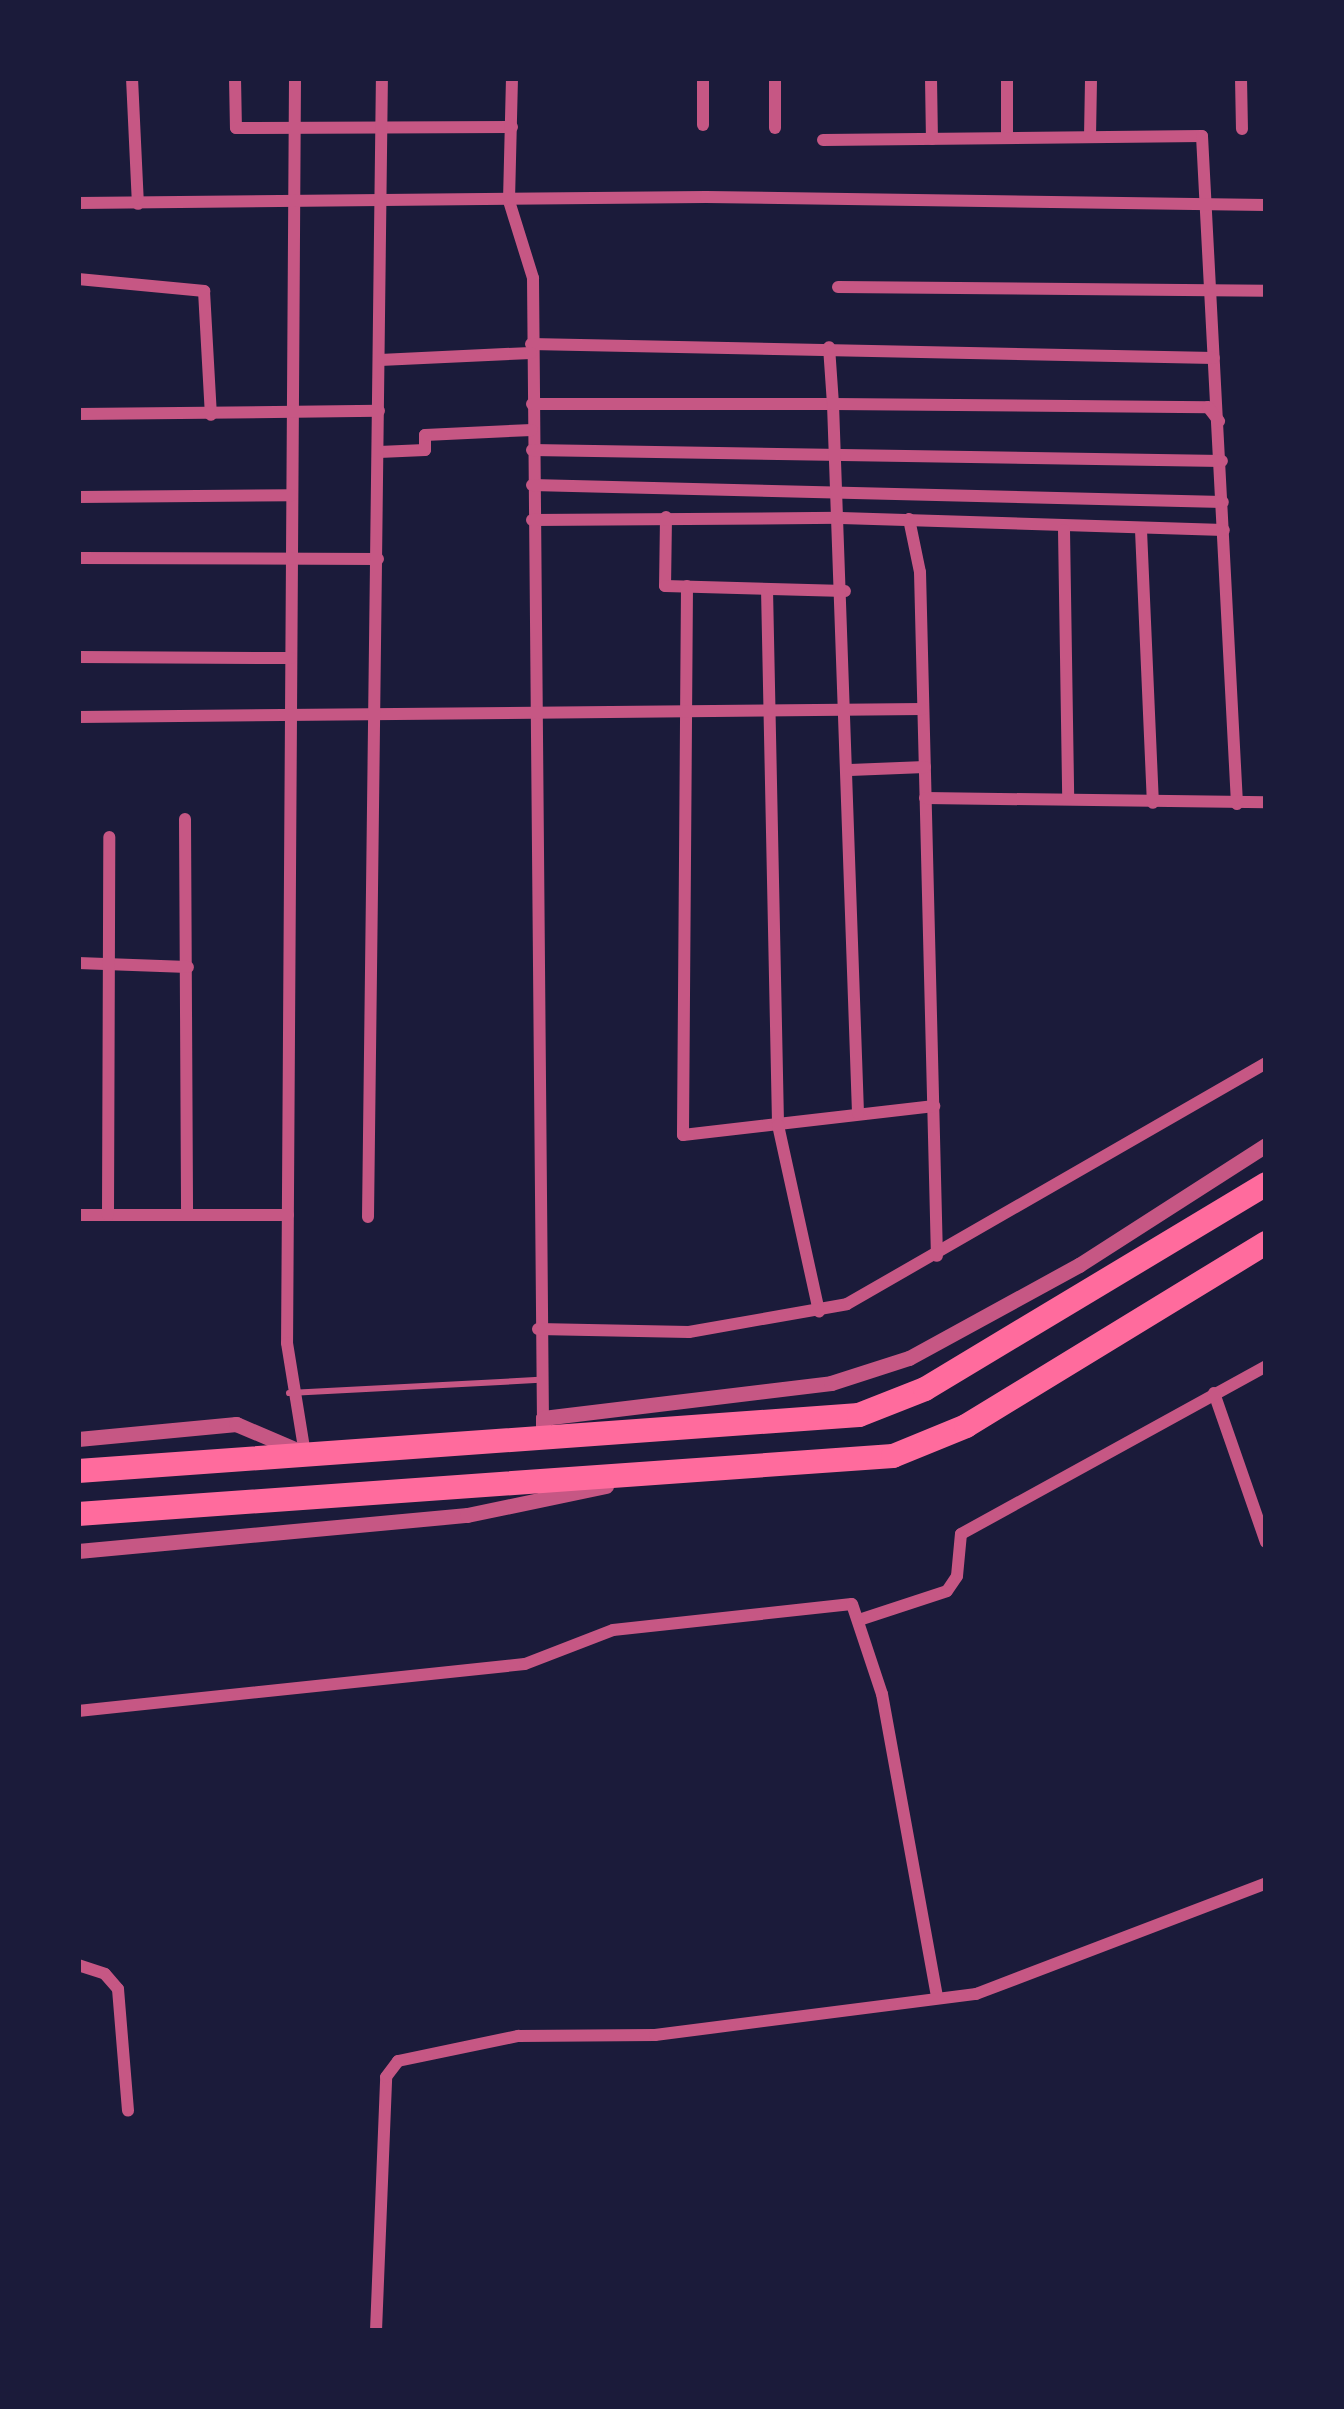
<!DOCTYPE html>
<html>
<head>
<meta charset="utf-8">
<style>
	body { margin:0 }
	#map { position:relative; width:1344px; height:2409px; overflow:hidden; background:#1b1b3a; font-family:"Sofia Sans Condensed",sans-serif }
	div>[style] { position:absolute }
	.service>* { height:6px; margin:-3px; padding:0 3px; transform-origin:3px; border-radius:3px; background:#c65784 }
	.minor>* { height:12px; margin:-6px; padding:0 6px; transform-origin:6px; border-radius:6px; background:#c65784 }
	.tertiary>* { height:15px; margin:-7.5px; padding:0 7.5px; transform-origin:7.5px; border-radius:7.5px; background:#c65784 }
	.motorway>* { height:24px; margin:-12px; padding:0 12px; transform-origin:12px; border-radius:12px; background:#ff6b9d }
	span { translate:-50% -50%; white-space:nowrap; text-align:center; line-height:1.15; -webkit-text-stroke:12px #1b1b3a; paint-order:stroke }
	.frame { position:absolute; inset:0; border:81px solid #1b1b3a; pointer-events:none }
</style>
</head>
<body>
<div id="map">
	<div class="service">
		<div style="left:289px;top:1393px;width:251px;rotate:-3deg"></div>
	</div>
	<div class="minor">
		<div style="left:132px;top:78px;width:126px;rotate:87.3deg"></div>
		<div style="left:235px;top:78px;width:50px;rotate:88.9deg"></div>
		<div style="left:236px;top:128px;width:276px;rotate:-0.2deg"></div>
		<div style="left:295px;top:78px;width:1265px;rotate:90.36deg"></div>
		<div style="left:287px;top:1343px;width:112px;rotate:80.8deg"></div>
		<div style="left:512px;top:78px;width:123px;rotate:91.4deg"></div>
		<div style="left:509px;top:201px;width:81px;rotate:72.7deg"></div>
		<div style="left:533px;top:278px;width:1140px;rotate:89.5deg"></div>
		<div style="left:703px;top:78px;width:47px;rotate:90deg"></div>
		<div style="left:931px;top:78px;width:61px;rotate:89.1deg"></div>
		<div style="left:1007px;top:78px;width:60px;rotate:90deg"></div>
		<div style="left:1241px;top:78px;width:51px;rotate:88.9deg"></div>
		<div style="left:775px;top:128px;width:50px;rotate:-90deg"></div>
		<div style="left:1090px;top:137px;width:59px;rotate:-89deg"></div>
		<div style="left:823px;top:140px;width:379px;rotate:-0.6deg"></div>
		<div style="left:1202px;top:136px;width:669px;rotate:87deg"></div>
		<div style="left:78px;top:203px;width:628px;rotate:-0.55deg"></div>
		<div style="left:706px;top:197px;width:560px;rotate:0.82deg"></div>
		<div style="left:78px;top:279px;width:127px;rotate:5.4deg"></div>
		<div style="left:204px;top:291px;width:124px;rotate:86.8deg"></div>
		<div style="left:838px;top:287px;width:428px;rotate:0.5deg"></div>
		<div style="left:531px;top:344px;width:683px;rotate:1.17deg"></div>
		<div style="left:380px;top:360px;width:151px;rotate:-2.7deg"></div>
		<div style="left:532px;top:404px;width:301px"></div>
		<div style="left:833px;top:404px;width:57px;rotate:-94deg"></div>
		<div style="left:78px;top:414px;width:301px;rotate:-0.6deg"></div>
		<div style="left:532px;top:450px;width:690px;rotate:0.91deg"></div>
		<div style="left:379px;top:452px;width:46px;rotate:-2.5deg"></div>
		<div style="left:425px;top:450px;width:15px;rotate:-90deg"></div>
		<div style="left:425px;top:435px;width:107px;rotate:-2.7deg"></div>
		<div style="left:532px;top:485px;width:691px;rotate:1.41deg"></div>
		<div style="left:78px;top:497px;width:214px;rotate:-0.5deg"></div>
		<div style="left:666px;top:517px;width:69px;rotate:90.8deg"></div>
		<div style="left:665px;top:586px;width:180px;rotate:1.6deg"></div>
		<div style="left:909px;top:519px;width:54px;rotate:78.3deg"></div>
		<div style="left:920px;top:572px;width:684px;rotate:88.58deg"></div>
		<div style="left:532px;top:520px;width:309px;rotate:-0.4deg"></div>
		<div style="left:841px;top:518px;width:383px;rotate:1.8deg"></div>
		<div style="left:1064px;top:530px;width:268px;rotate:89.1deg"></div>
		<div style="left:1141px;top:530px;width:273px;rotate:87.5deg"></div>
		<div style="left:78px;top:558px;width:300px;rotate:0.2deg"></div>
		<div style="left:687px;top:586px;width:549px;rotate:90.42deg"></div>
		<div style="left:683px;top:1135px;width:253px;rotate:-6.6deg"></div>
		<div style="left:767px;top:589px;width:536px;rotate:88.82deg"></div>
		<div style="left:778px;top:1125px;width:191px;rotate:77.6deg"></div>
		<div style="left:78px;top:657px;width:213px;rotate:0.3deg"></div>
		<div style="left:78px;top:717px;width:845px;rotate:-0.54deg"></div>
		<div style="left:850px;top:770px;width:75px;rotate:-2.3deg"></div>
		<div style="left:925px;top:798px;width:341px;rotate:0.7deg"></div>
		<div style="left:185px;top:819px;width:396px;rotate:89.7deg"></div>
		<div style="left:78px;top:963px;width:110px;rotate:2.1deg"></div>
		<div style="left:858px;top:1113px;width:709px;rotate:-92.02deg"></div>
		<div style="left:833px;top:404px;width:375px;rotate:0.5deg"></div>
		<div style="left:1208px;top:407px;width:18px;rotate:52deg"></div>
		<div style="left:78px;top:1215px;width:210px"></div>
		<div style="left:108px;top:1215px;width:378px;rotate:-89.8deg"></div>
		<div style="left:368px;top:1217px;width:1139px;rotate:-89.3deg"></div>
		<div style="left:538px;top:1329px;width:151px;rotate:1.1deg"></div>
		<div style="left:689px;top:1332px;width:160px;rotate:-10deg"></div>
		<div style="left:847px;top:1304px;width:483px;rotate:-29.9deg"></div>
		<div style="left:1214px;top:1393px;width:158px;rotate:70.8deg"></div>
		<div style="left:862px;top:1619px;width:89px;rotate:-18.2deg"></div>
		<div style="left:947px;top:1591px;width:18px;rotate:-56deg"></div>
		<div style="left:957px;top:1576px;width:42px;rotate:-84.6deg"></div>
		<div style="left:961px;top:1534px;width:348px;rotate:-28.8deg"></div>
		<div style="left:78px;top:1711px;width:449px;rotate:-6deg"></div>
		<div style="left:525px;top:1664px;width:94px;rotate:-21.1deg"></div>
		<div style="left:613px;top:1630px;width:240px;rotate:-6.2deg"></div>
		<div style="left:852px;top:1604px;width:95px;rotate:71.6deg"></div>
		<div style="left:882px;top:1694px;width:308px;rotate:79.7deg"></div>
		<div style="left:78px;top:1965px;width:28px;rotate:18deg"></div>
		<div style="left:105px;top:1974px;width:20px;rotate:49deg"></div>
		<div style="left:118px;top:1989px;width:122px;rotate:85.3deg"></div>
		<div style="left:376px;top:2331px;width:254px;rotate:-87.7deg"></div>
		<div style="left:386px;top:2077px;width:20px;rotate:-53deg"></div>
		<div style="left:398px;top:2061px;width:123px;rotate:-11.8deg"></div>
		<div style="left:518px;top:2036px;width:137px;rotate:-0.4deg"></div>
		<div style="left:655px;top:2035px;width:324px;rotate:-7.3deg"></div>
		<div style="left:976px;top:1994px;width:311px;rotate:-20.9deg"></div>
	</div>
	<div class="tertiary">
		<div style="left:78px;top:1439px;width:159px;rotate:-5.4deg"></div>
		<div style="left:236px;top:1424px;width:66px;rotate:23.1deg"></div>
		<div style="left:543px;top:1440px;width:22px;rotate:-90deg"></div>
		<div style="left:543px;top:1418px;width:290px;rotate:-6.9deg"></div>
		<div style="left:831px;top:1383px;width:82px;rotate:-17.8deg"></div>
		<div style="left:909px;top:1358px;width:194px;rotate:-28.7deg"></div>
		<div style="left:1079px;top:1265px;width:222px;rotate:-32.7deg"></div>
		<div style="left:78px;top:1551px;width:391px;rotate:-5.3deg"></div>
		<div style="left:467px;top:1515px;width:142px;rotate:-11.8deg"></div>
	</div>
	<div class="motorway">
		<div style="left:78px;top:1471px;width:783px;rotate:-4.1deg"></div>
		<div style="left:859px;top:1415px;width:71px;rotate:-21.5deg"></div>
		<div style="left:925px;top:1389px;width:398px;rotate:-31deg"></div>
		<div style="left:78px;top:1514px;width:817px;rotate:-4.07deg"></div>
		<div style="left:893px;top:1456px;width:79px;rotate:-22.3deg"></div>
		<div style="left:966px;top:1426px;width:351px;rotate:-31.4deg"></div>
	</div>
	<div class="frame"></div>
</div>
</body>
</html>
